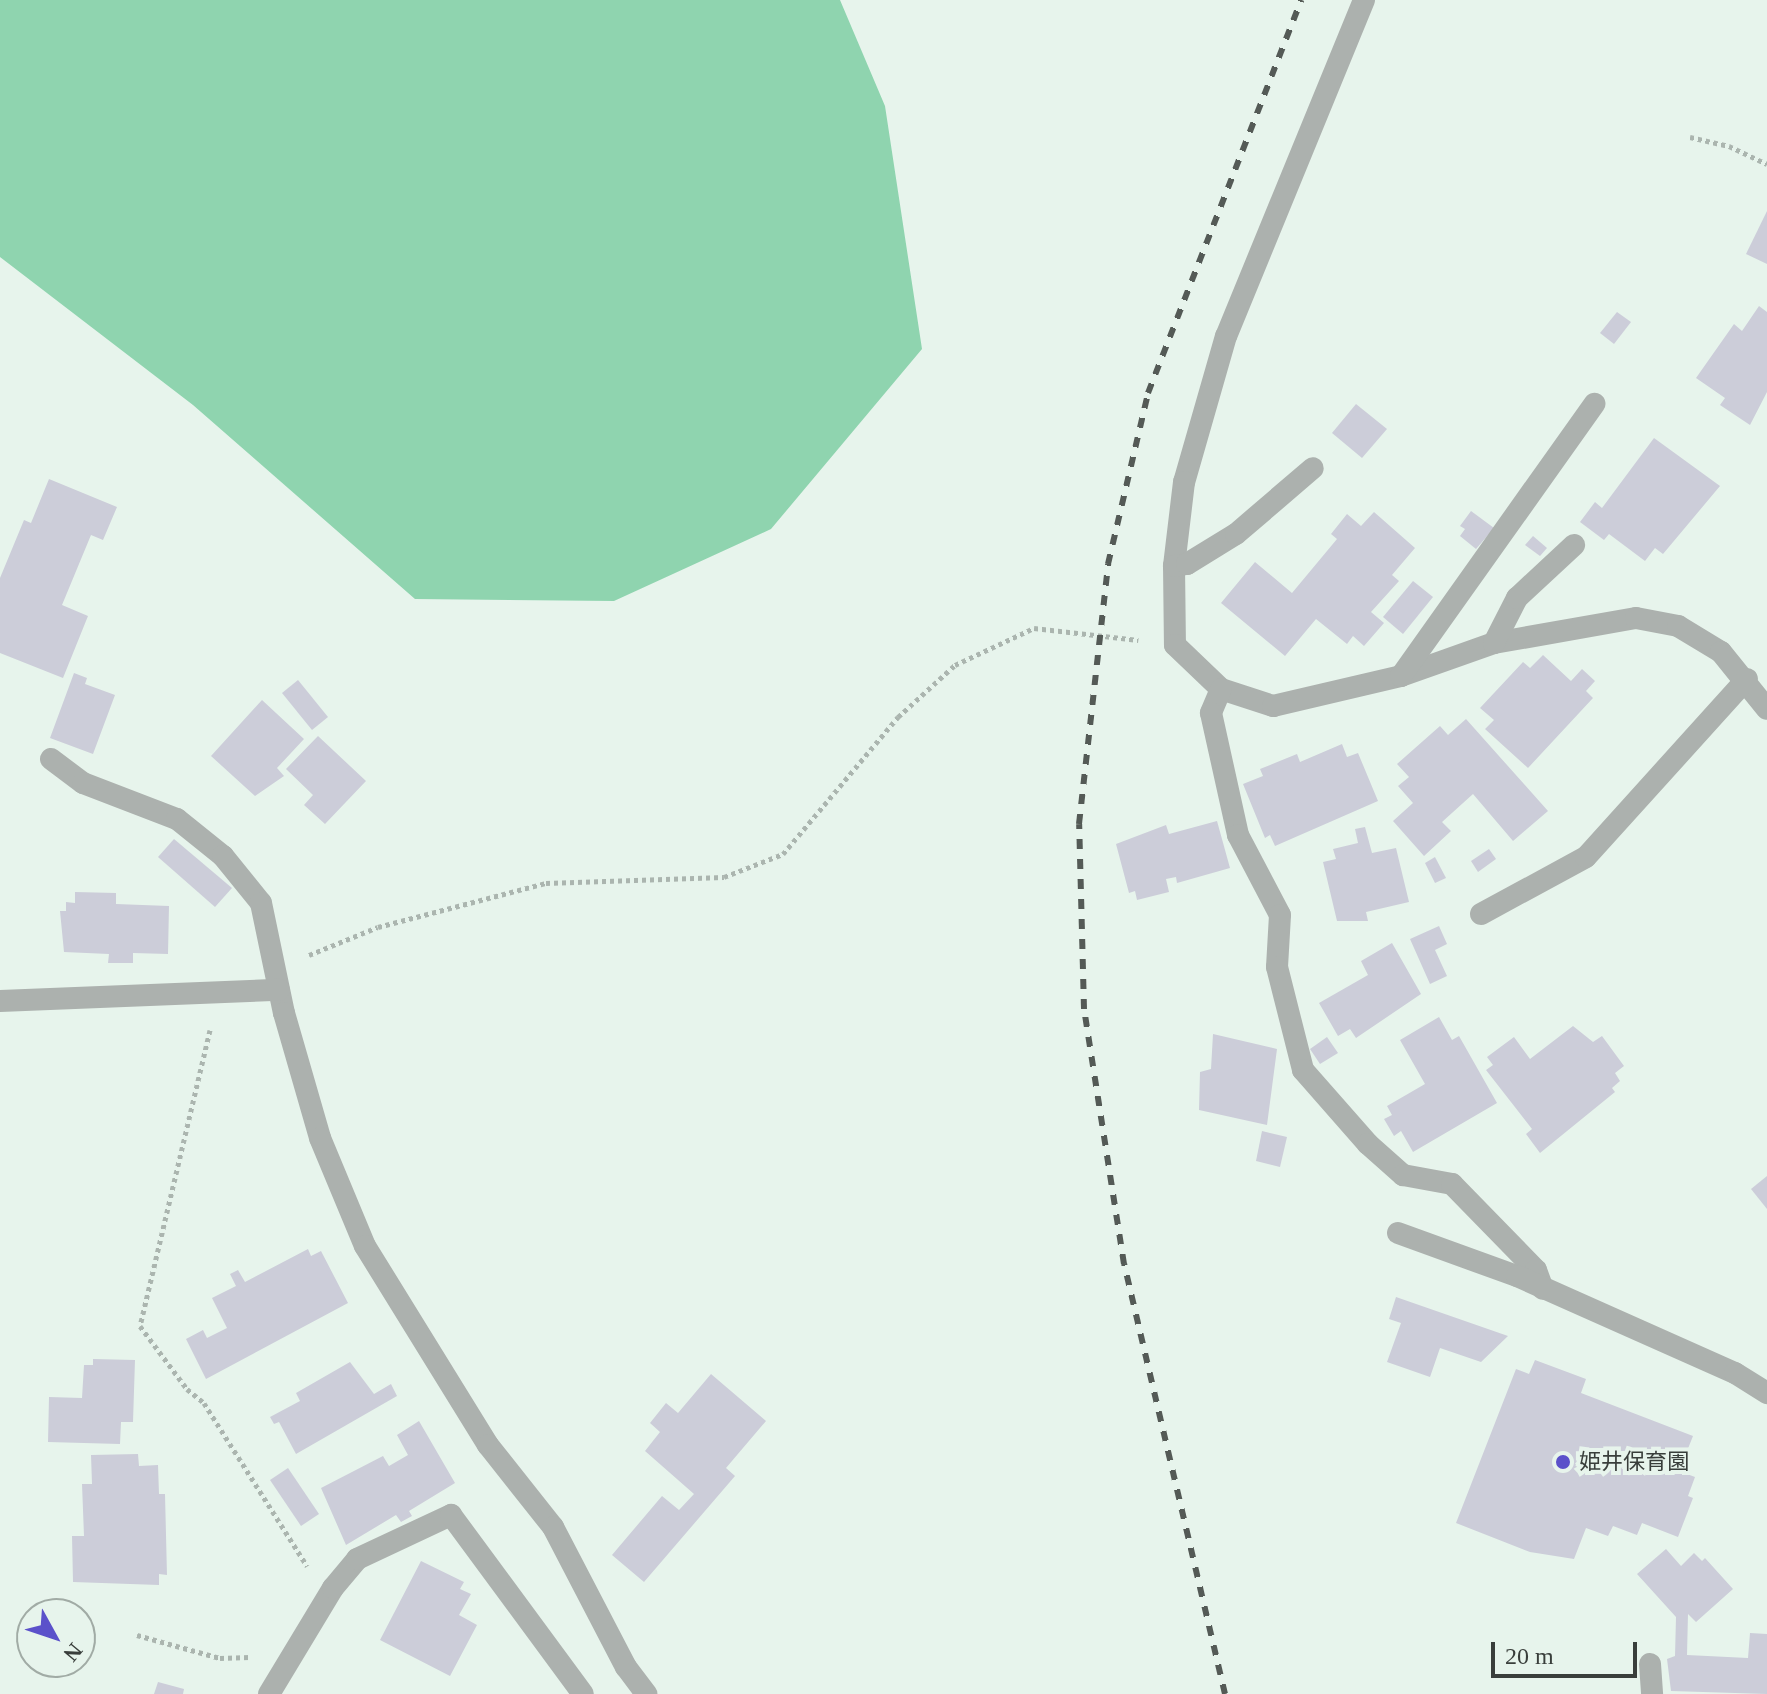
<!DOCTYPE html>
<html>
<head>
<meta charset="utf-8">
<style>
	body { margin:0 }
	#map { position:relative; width:1767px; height:1694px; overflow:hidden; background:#e7f4ec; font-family:"Times New Roman","Noto Sans JP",serif }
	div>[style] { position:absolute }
	.green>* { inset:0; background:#8fd4af }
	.building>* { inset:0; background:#cccdd9 }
	.path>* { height:5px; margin-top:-2.5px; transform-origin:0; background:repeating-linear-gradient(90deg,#abb5af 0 4px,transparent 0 8px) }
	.minor>* { height:22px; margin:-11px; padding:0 11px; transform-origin:11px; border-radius:11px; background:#acb1ae }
	.rail>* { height:6px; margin-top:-3px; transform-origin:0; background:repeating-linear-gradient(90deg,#545a56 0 10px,transparent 0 20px) }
	.dots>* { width:22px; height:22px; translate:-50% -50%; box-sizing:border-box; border:4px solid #e7f4ec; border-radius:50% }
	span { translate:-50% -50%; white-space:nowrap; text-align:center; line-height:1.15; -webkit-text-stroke:8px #e7f4ec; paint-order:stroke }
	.poi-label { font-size:22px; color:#393e3b }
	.left { translate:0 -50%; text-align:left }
	.north { position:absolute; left:16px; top:1598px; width:80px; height:80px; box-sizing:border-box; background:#e7f4ec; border:2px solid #a1aba5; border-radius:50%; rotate:130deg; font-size:22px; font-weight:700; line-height:32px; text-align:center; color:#393e3b }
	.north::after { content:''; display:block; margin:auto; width:28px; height:36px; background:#5b51ca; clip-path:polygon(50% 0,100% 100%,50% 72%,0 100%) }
	.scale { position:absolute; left:1491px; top:1642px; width:146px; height:36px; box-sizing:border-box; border:4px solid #393e3b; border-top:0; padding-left:10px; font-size:24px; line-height:28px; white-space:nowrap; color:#393e3b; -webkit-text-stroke:6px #e7f4ec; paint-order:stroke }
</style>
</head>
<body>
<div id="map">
	<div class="green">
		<div style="clip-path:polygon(0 0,840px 0,885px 106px,922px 349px,771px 529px,614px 601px,415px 599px,193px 405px,0 257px)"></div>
	</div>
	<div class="building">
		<div style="clip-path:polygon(1767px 211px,1767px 264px,1746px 254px)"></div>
		<div style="clip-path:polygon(1759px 306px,1767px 312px,1767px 392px,1750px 425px,1720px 405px,1725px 398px,1696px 378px,1734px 324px,1742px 331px)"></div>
		<div style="clip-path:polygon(1617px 312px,1631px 322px,1614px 344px,1600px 333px)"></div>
		<div style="clip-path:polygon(1356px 404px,1387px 429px,1362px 458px,1332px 433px)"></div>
		<div style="clip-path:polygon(1654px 438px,1720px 486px,1663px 554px,1655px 548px,1645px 561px,1609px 534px,1604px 540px,1580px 522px,1595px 502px,1602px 508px)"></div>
		<div style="clip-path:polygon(49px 479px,117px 507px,103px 540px,91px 535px,62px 605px,88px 616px,63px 678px,0 653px,0 578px,24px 520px,31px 523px)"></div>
		<div style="clip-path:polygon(1471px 511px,1494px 528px,1476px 549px,1460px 536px,1465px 529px,1460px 526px)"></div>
		<div style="clip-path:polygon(1374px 512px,1415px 548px,1392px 575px,1399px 581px,1371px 612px,1384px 623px,1364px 646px,1353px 636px,1347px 644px,1316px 619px,1285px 656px,1221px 603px,1255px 562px,1292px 593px,1337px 539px,1331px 534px,1347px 514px,1361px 526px)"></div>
		<div style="clip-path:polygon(1533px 536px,1547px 548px,1540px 556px,1525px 545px)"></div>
		<div style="clip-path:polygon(1413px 581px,1433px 597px,1403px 634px,1383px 617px)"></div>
		<div style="clip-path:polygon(1543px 655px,1571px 681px,1582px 669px,1595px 681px,1586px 691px,1593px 698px,1528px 768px,1485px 729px,1494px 720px,1480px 708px,1523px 662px,1530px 668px)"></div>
		<div style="clip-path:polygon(74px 673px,87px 678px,85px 684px,115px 695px,93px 754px,50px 738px)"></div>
		<div style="clip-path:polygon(298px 680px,328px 717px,312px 730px,282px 693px)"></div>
		<div style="clip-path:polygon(262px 700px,304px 739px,277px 768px,284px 776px,255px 796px,211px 756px)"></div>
		<div style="clip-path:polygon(1466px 719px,1548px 811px,1513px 841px,1473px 794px,1442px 822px,1451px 831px,1424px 856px,1393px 821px,1413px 803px,1398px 786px,1409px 777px,1397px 764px,1440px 726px,1448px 735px)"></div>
		<div style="clip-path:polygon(318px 736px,366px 781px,325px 824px,304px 805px,313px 795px,286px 769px)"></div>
		<div style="clip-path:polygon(1342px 744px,1347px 757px,1358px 753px,1378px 801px,1275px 846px,1270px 835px,1265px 838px,1243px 784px,1263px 776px,1260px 769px,1297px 754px,1300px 762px)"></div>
		<div style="clip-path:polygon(1217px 821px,1230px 868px,1177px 883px,1176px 877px,1166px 879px,1169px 892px,1137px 900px,1135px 891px,1129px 893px,1116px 844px,1166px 825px,1169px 834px)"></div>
		<div style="clip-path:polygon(1365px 827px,1372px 853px,1396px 848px,1409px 902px,1366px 912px,1368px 921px,1337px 921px,1323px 862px,1336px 859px,1333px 849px,1358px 843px,1355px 829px)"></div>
		<div style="clip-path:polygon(174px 839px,232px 888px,215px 907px,158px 857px)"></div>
		<div style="clip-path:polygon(1489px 849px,1496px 859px,1478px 872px,1471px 861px)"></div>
		<div style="clip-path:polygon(1435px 857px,1446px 878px,1435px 883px,1425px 863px)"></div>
		<div style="clip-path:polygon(75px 892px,116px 893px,116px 904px,169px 906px,168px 954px,133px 953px,133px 963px,108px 963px,109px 954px,64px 952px,60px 911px,66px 911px,66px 902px,75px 903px)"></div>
		<div style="clip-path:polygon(1439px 926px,1447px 944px,1435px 950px,1447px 976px,1430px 984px,1410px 939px)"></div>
		<div style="clip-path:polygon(1392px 943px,1421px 994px,1356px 1038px,1350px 1029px,1338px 1036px,1319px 1003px,1368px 975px,1361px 961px)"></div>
		<div style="clip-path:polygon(1439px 1017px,1452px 1040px,1459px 1036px,1497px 1103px,1413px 1152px,1401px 1131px,1394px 1136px,1384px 1119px,1392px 1115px,1387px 1106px,1425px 1084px,1400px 1040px)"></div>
		<div style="clip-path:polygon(1573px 1026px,1593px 1042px,1602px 1036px,1624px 1066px,1615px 1073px,1620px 1081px,1612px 1088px,1615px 1092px,1540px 1153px,1526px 1134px,1532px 1129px,1486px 1070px,1493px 1065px,1487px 1057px,1514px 1037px,1530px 1059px)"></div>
		<div style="clip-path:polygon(1213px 1034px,1277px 1049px,1267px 1125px,1199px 1110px,1200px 1072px,1211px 1069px)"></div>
		<div style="clip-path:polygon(1327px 1037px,1338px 1053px,1320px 1064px,1310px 1049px)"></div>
		<div style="clip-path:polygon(1262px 1131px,1287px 1137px,1280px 1167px,1256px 1161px)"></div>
		<div style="clip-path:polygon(1767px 1176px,1767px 1209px,1751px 1189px)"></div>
		<div style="clip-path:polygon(308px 1249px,311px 1256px,321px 1251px,348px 1303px,206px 1379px,186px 1339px,203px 1330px,207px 1338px,227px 1328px,212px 1298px,236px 1286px,230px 1274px,238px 1270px,245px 1282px)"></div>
		<div style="clip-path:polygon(1396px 1297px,1508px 1336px,1481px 1362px,1440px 1348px,1430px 1377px,1387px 1362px,1401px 1323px,1389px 1319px)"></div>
		<div style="clip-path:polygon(93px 1359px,135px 1360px,133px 1422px,121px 1422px,120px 1444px,48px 1442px,49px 1397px,82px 1398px,84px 1365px,93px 1365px)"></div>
		<div style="clip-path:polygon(1535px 1360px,1586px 1379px,1581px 1393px,1693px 1436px,1679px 1471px,1695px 1477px,1688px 1496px,1693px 1498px,1678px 1537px,1642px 1523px,1637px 1535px,1613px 1526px,1608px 1536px,1586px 1528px,1574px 1559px,1530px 1552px,1456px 1523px,1516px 1369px,1529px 1374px)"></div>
		<div style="clip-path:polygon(350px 1362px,374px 1394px,391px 1384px,397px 1396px,296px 1454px,279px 1422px,274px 1424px,270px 1417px,300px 1401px,296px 1393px)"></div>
		<div style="clip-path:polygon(711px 1374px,766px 1421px,726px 1468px,735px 1476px,644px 1582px,612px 1555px,662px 1496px,679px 1510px,694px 1494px,645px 1451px,660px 1432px,650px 1423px,666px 1403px,678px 1413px)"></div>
		<div style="clip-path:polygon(419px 1421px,455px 1483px,409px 1511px,412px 1516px,401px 1522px,396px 1515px,346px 1545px,321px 1488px,383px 1456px,389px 1466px,408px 1455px,397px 1435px)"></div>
		<div style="clip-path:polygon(138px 1454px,139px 1466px,158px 1465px,159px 1494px,165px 1494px,167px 1575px,159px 1574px,159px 1585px,73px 1582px,72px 1536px,84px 1536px,82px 1484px,92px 1484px,91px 1455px)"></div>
		<div style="clip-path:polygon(288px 1468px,319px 1514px,301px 1526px,270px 1480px)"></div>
		<div style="clip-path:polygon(1666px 1549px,1681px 1566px,1694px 1553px,1702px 1561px,1705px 1558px,1733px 1589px,1696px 1622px,1688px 1614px,1687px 1655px,1748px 1658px,1750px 1633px,1767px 1634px,1767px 1694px,1671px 1691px,1667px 1659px,1675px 1656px,1676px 1617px,1637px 1574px)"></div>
		<div style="clip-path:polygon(421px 1561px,464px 1582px,460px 1589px,471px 1594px,459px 1615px,477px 1625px,450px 1676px,380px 1640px)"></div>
		<div style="clip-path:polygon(158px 1682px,184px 1689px,183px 1694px,154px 1694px)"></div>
	</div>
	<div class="path">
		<div style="left:1690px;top:137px;width:40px;rotate:13deg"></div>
		<div style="left:1729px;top:146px;width:42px;rotate:25.3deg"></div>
		<div style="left:309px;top:955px;width:74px;rotate:-22.1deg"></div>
		<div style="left:378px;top:927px;width:174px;rotate:-14.7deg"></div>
		<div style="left:546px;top:883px;width:178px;rotate:-1.9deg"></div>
		<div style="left:724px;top:877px;width:63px;rotate:-21.3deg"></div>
		<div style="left:783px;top:854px;width:179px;rotate:-50deg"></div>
		<div style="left:898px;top:717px;width:77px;rotate:-42.4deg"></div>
		<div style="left:955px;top:665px;width:87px;rotate:-25.1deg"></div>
		<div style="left:1034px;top:628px;width:105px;rotate:6.6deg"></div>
		<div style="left:210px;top:1030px;width:304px;rotate:103.3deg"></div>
		<div style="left:140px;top:1326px;width:79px;rotate:53.3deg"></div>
		<div style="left:187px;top:1389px;width:22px;rotate:39deg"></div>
		<div style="left:204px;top:1403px;width:193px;rotate:57.7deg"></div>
		<div style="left:137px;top:1635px;width:86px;rotate:15.5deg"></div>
		<div style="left:220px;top:1658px;width:30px;rotate:-2deg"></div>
	</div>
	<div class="minor">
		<div style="left:1364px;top:0;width:363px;rotate:112.3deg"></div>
		<div style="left:1226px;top:336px;width:152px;rotate:106deg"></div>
		<div style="left:1184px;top:482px;width:85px;rotate:96.8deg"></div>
		<div style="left:1174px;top:566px;width:79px;rotate:89.3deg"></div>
		<div style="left:1175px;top:645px;width:64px;rotate:43.7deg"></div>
		<div style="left:1221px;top:689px;width:55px;rotate:18.1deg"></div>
		<div style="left:1273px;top:706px;width:131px;rotate:-13.2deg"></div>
		<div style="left:1401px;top:676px;width:99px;rotate:-19.5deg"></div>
		<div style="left:1494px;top:643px;width:144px;rotate:-10deg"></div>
		<div style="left:1636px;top:618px;width:43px;rotate:10.8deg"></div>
		<div style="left:1678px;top:626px;width:50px;rotate:31.2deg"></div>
		<div style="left:1721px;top:652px;width:73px;rotate:51.1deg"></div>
		<div style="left:1174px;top:566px;width:13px;rotate:-9deg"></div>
		<div style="left:1187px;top:564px;width:57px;rotate:-31.5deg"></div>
		<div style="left:1236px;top:534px;width:101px;rotate:-40.6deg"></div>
		<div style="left:1494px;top:643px;width:51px;rotate:-62.9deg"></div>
		<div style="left:1517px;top:598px;width:78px;rotate:-42.9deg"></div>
		<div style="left:1401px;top:676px;width:334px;rotate:-54.6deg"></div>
		<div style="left:1221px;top:689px;width:26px;rotate:113deg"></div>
		<div style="left:1211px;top:713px;width:125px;rotate:77.5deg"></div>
		<div style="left:1238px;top:835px;width:90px;rotate:62.3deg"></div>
		<div style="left:1280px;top:915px;width:52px;rotate:93.3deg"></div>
		<div style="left:1277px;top:967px;width:106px;rotate:75.8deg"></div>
		<div style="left:1303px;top:1070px;width:98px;rotate:48.7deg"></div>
		<div style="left:1368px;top:1144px;width:47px;rotate:41.5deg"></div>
		<div style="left:1403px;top:1175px;width:50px;rotate:10.4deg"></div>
		<div style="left:1452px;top:1184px;width:120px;rotate:45.7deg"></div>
		<div style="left:1536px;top:1270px;width:20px;rotate:70deg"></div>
		<div style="left:51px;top:759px;width:40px;rotate:37deg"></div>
		<div style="left:83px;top:783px;width:101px;rotate:21deg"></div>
		<div style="left:177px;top:819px;width:59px;rotate:38.8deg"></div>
		<div style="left:223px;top:856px;width:60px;rotate:51deg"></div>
		<div style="left:261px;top:903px;width:112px;rotate:78.2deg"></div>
		<div style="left:284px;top:1013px;width:130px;rotate:73.9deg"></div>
		<div style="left:320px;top:1138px;width:117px;rotate:67.4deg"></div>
		<div style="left:365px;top:1246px;width:234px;rotate:58.3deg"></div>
		<div style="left:488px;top:1445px;width:105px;rotate:51.6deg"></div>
		<div style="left:553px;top:1527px;width:158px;rotate:62.5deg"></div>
		<div style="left:626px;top:1667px;width:34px;rotate:53deg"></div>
		<div style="left:1481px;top:914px;width:119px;rotate:-28.5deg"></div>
		<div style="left:1586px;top:857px;width:240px;rotate:-47.9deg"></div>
		<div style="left:0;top:1001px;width:279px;rotate:-2.3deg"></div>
		<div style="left:1398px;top:1233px;width:127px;rotate:19.9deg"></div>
		<div style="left:1517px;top:1276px;width:239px;rotate:24deg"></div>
		<div style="left:1735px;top:1373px;width:38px;rotate:32deg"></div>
		<div style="left:1650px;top:1664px;width:30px;rotate:86deg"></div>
		<div style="left:269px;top:1694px;width:124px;rotate:-58.9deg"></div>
		<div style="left:333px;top:1588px;width:38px;rotate:-50deg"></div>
		<div style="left:357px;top:1559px;width:104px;rotate:-25.1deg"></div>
		<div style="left:451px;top:1515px;width:222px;rotate:53.6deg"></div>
	</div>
	<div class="rail">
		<div style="left:1225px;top:1694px;width:442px;rotate:-103.2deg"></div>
		<div style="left:1124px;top:1264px;width:258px;rotate:-98.9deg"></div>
		<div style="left:1084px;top:1009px;width:185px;rotate:-91.5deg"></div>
		<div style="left:1079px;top:824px;width:262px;rotate:-83.6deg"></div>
		<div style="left:1108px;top:564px;width:176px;rotate:-76.8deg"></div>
		<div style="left:1148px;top:393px;width:422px;rotate:-68.7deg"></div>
	</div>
	<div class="dots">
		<div style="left:1563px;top:1462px;background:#5b51ca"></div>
	</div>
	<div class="poi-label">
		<span class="left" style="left:1579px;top:1462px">姫井保育園</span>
	</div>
	<div class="north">N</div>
	<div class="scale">20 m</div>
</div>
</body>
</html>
